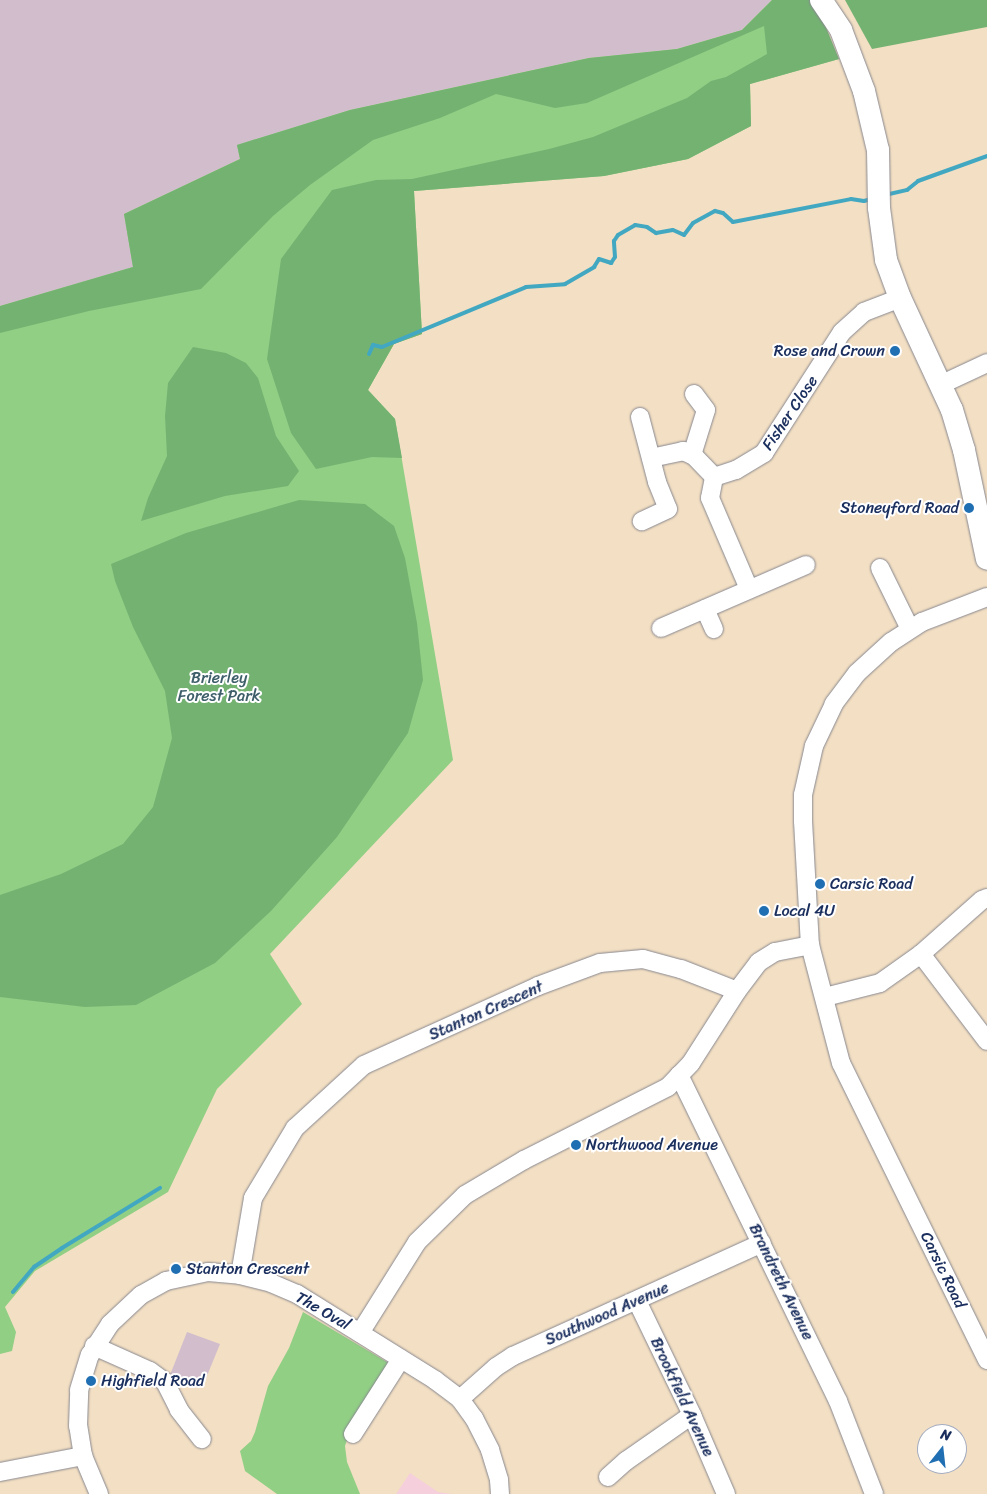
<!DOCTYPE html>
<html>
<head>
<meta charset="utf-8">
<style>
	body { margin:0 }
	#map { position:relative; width:987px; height:1494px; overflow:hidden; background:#f3dfc3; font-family:Sriracha,sans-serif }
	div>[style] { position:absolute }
	.built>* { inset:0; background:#f5cfdc }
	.industrial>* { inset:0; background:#d1bdcc }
	.green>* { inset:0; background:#91cf85 }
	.forest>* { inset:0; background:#74b272 }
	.stream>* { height:4px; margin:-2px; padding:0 2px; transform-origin:2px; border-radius:2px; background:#42a8c2 }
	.roads { filter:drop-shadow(0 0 1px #878790) drop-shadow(0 0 1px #878790) }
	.minor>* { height:18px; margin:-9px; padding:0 9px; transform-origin:9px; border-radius:9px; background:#fff }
	.major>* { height:22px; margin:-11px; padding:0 11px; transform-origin:11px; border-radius:11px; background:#fff }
	.dots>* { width:14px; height:14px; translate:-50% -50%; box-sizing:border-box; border:2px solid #fff; border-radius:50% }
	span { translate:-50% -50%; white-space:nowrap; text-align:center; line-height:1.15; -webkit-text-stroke:4px #fff; paint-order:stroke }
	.poi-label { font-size:16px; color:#1b2f5e }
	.right { translate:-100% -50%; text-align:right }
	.left { translate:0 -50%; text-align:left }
	.street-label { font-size:16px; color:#1b2f5e }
	.park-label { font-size:16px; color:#3e5f6a }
	.north { position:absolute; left:917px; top:1424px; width:50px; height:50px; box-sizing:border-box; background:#fff; border:1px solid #a4acbf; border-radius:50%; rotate:16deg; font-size:14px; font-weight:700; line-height:20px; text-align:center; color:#1b2f5e }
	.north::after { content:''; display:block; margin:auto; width:18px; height:22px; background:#1f6fb2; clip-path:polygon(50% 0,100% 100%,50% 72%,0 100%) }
</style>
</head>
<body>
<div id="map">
	<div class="built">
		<div style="clip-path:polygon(410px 1473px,438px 1492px,452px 1494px,396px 1494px)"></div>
	</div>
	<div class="industrial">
		<div style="clip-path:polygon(0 0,772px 0,742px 30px,677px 49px,589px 58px,350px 110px,238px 145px,240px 159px,124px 214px,134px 267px,0 306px)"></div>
		<div style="clip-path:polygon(187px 1332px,220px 1344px,202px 1388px,170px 1375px)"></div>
	</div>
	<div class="green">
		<div style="clip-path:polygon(772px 0,839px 59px,750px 84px,751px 126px,688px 159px,604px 176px,414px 191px,422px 334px,394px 344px,368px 390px,395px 419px,453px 760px,270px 954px,302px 1004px,217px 1089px,168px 1192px,35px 1271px,5px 1307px,16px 1332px,12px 1351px,0 1354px,0 306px,133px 267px,124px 214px,240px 159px,237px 145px,350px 110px,589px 58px,677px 49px,742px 30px)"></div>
		<div style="clip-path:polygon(303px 1312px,387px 1362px,388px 1367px,354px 1419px,345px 1446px,347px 1462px,360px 1494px,277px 1494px,245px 1471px,240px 1451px,251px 1441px,255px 1432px,268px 1386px,289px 1348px)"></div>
	</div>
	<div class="forest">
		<div style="clip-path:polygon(772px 0,811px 0,823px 20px,839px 59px,750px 84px,751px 126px,688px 159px,604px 176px,414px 191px,422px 334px,394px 344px,368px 390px,395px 419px,402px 458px,372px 457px,316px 469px,291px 433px,267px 359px,281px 259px,332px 190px,376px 180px,412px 179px,549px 149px,593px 137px,687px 98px,711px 81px,726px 77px,767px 54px,764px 26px,587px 103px,555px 108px,496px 94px,440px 118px,373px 140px,310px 185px,273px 216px,201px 289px,89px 311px,0 333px,0 306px,133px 267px,124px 214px,240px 159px,237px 145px,350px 110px,589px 58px,677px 49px,742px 30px)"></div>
		<div style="clip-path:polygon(845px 0,987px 0,987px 27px,872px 49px)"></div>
		<div style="clip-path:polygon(193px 347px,226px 353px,246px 363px,258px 378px,276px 436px,299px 471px,288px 486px,225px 496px,141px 521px,148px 498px,167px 456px,165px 416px,168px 383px)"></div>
		<div style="clip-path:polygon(299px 500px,365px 504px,394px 526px,405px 558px,417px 623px,423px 680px,408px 733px,337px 837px,271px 911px,215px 963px,136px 1005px,85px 1007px,0 997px,0 895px,61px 874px,123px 844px,153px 807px,172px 738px,165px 691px,133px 627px,115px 581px,111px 564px,186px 533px)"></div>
	</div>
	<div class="stream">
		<div style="left:885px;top:195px;width:23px;rotate:-13deg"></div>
		<div style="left:907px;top:190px;width:14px;rotate:-39deg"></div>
		<div style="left:918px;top:181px;width:73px;rotate:-19.9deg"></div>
		<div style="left:369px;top:354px;width:10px;rotate:-66deg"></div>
		<div style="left:373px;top:345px;width:9px;rotate:13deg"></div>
		<div style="left:382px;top:347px;width:156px;rotate:-22.6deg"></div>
		<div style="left:526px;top:287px;width:39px;rotate:-4deg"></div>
		<div style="left:565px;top:284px;width:34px;rotate:-30deg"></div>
		<div style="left:594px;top:267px;width:9px;rotate:-58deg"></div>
		<div style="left:599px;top:259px;width:13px;rotate:18deg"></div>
		<div style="left:611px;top:263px;width:7px;rotate:-56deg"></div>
		<div style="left:615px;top:257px;width:16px;rotate:-94deg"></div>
		<div style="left:614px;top:241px;width:7px;rotate:-56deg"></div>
		<div style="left:618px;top:235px;width:20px;rotate:-30deg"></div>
		<div style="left:635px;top:225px;width:12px;rotate:9deg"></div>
		<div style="left:647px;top:227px;width:11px;rotate:34deg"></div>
		<div style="left:656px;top:233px;width:17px;rotate:-10deg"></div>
		<div style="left:673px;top:230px;width:12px;rotate:24deg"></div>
		<div style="left:684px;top:235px;width:15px;rotate:-53deg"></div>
		<div style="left:693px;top:223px;width:25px;rotate:-29deg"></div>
		<div style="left:715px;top:211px;width:8px;rotate:14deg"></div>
		<div style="left:723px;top:213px;width:13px;rotate:42deg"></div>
		<div style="left:733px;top:222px;width:120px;rotate:-11deg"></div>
		<div style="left:851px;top:199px;width:13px;rotate:9deg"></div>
		<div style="left:864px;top:201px;width:7px;rotate:-16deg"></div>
		<div style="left:13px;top:1292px;width:33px;rotate:-50deg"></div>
		<div style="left:34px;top:1267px;width:34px;rotate:-34deg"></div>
		<div style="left:62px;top:1248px;width:115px;rotate:-31.5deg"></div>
	</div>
	<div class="roads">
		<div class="minor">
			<div style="left:942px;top:384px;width:50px;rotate:-25deg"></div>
			<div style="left:640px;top:417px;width:67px;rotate:75.3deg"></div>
			<div style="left:657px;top:482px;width:29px;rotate:68deg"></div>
			<div style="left:668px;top:509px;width:29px;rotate:155deg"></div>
			<div style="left:692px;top:455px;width:47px;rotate:-72.7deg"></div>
			<div style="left:706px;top:410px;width:20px;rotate:-127deg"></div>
			<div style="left:651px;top:458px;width:33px;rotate:-12deg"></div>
			<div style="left:683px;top:451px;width:12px;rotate:24deg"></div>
			<div style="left:694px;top:456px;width:29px;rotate:46deg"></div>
			<div style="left:880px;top:568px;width:68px;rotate:63.8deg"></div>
			<div style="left:749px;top:589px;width:99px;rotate:-113.2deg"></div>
			<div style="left:710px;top:498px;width:21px;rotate:-79deg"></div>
			<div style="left:714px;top:477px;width:23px;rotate:-18deg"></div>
			<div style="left:736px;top:470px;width:33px;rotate:-31deg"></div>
			<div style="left:764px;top:453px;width:144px;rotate:-57.2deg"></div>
			<div style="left:842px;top:332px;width:30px;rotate:-42deg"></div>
			<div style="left:864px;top:312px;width:39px;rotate:-21deg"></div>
			<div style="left:987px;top:597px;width:70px;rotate:159deg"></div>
			<div style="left:922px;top:622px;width:37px;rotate:147deg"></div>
			<div style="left:891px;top:642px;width:46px;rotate:137.6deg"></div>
			<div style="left:857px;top:673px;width:39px;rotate:127deg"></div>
			<div style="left:834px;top:704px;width:47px;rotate:115.5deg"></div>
			<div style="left:814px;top:746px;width:50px;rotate:102.7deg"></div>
			<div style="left:803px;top:795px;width:26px;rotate:90deg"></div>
			<div style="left:803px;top:821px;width:124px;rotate:86.8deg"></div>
			<div style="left:810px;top:945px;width:122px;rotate:75.3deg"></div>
			<div style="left:841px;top:1063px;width:331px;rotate:63.8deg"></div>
			<div style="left:705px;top:609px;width:22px;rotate:66deg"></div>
			<div style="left:661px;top:628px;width:158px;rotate:-23.5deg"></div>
			<div style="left:921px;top:954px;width:109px;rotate:52.8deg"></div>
			<div style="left:825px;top:997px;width:57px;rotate:-14.3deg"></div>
			<div style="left:880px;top:983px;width:50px;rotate:-35.3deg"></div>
			<div style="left:921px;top:954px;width:81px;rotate:-41.5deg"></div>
			<div style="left:982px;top:900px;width:5px;rotate:-22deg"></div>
			<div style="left:679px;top:1075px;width:363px;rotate:64deg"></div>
			<div style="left:838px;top:1401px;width:100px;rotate:68.8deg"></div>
			<div style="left:240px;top:1275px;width:78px;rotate:-80.4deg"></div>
			<div style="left:253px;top:1198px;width:82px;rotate:-59deg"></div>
			<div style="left:295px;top:1128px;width:93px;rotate:-42.4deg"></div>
			<div style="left:364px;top:1065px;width:191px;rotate:-24.4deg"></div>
			<div style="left:538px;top:986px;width:66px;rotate:-20.4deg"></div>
			<div style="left:600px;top:963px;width:43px;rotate:-5.3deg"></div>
			<div style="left:643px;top:959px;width:39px;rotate:15deg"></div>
			<div style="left:681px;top:969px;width:60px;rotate:21.4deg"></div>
			<div style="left:637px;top:1301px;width:127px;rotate:64.2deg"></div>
			<div style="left:692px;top:1415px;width:86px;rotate:66.7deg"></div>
			<div style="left:360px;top:1333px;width:107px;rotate:-57.9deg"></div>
			<div style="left:417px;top:1242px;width:67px;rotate:-44.4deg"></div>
			<div style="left:465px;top:1195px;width:69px;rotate:-30.7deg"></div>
			<div style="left:524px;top:1160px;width:161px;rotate:-26.9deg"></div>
			<div style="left:668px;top:1087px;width:33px;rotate:-46deg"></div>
			<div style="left:691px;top:1063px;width:85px;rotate:-57.4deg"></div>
			<div style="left:737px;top:991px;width:36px;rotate:-53deg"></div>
			<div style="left:759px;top:962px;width:19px;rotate:-32deg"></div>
			<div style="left:775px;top:952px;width:36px;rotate:-11deg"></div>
			<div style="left:94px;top:1346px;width:61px;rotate:24.1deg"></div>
			<div style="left:150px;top:1371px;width:19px;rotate:36deg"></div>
			<div style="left:165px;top:1382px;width:31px;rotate:63deg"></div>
			<div style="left:179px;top:1410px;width:37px;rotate:52deg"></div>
			<div style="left:460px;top:1399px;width:48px;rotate:-41.6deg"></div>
			<div style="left:496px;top:1367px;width:20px;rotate:-33deg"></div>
			<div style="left:513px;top:1356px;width:273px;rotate:-24.4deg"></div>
			<div style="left:353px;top:1434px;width:89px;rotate:-57.4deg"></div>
			<div style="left:0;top:1472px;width:85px;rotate:-10.9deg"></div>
			<div style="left:608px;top:1477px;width:24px;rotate:-42deg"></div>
			<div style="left:626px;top:1461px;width:80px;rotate:-34.9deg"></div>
			<div style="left:99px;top:1494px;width:41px;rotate:-112.8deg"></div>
			<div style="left:83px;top:1456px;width:30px;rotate:-99deg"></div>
			<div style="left:78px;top:1426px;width:36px;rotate:-88deg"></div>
			<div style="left:79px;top:1390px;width:37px;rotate:-73deg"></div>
			<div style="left:90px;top:1355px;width:37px;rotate:-57deg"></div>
			<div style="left:110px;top:1324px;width:42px;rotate:-43.1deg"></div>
			<div style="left:141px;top:1295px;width:29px;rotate:-29deg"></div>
			<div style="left:166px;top:1281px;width:43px;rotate:-12.1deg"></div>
			<div style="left:208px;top:1272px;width:32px;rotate:5deg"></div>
			<div style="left:240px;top:1275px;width:32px;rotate:14deg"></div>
			<div style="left:271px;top:1283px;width:28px;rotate:23deg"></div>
			<div style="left:297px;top:1294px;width:163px;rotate:31.9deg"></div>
			<div style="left:435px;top:1380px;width:31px;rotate:37deg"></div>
			<div style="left:460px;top:1399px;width:24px;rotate:54deg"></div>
			<div style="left:474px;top:1418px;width:36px;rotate:63deg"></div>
			<div style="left:490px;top:1450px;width:31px;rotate:73deg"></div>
			<div style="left:499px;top:1480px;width:14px;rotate:86deg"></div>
		</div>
		<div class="major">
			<div style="left:821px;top:0;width:36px;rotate:56deg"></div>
			<div style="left:841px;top:30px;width:65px;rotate:69.3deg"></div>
			<div style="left:864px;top:91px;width:61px;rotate:76.7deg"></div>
			<div style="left:878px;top:150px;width:58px;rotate:89deg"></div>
			<div style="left:879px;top:208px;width:52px;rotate:82.3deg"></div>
			<div style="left:886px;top:260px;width:40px;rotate:69.8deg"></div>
			<div style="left:900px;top:298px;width:123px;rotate:65.1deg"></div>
			<div style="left:952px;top:410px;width:42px;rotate:73.3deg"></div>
			<div style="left:964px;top:450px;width:111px;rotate:78.1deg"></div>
		</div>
	</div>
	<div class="dots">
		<div style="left:895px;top:351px;background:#1f6fb2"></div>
		<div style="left:969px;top:508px;background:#1f6fb2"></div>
		<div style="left:820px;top:884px;background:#1f6fb2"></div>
		<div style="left:764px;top:911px;background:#1f6fb2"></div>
		<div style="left:576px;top:1145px;background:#1f6fb2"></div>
		<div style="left:176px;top:1269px;background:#1f6fb2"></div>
		<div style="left:91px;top:1381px;background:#1f6fb2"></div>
	</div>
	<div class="poi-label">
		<span class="right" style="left:885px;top:351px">Rose and Crown</span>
		<span class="right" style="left:959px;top:508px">Stoneyford Road</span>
		<span class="left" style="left:830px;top:884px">Carsic Road</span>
		<span class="left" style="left:774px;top:911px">Local 4U</span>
		<span class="left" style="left:586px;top:1145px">Northwood Avenue</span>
		<span class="left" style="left:186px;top:1269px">Stanton Crescent</span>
		<span class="left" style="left:101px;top:1381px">Highfield Road</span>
	</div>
	<div class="street-label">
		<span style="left:790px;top:413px;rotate:-56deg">Fisher Close</span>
		<span style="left:486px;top:1011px;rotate:-24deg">Stanton Crescent</span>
		<span style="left:943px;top:1270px;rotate:64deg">Carsic Road</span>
		<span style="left:781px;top:1282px;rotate:64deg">Brandreth Avenue</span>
		<span style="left:323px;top:1311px;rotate:30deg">The Oval</span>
		<span style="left:607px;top:1314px;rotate:-24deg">Southwood Avenue</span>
		<span style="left:682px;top:1397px;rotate:65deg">Brookfield Avenue</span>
	</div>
	<div class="park-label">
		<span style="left:219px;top:687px">Brierley<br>Forest Park</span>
	</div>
	<div class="north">N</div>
</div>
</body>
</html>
